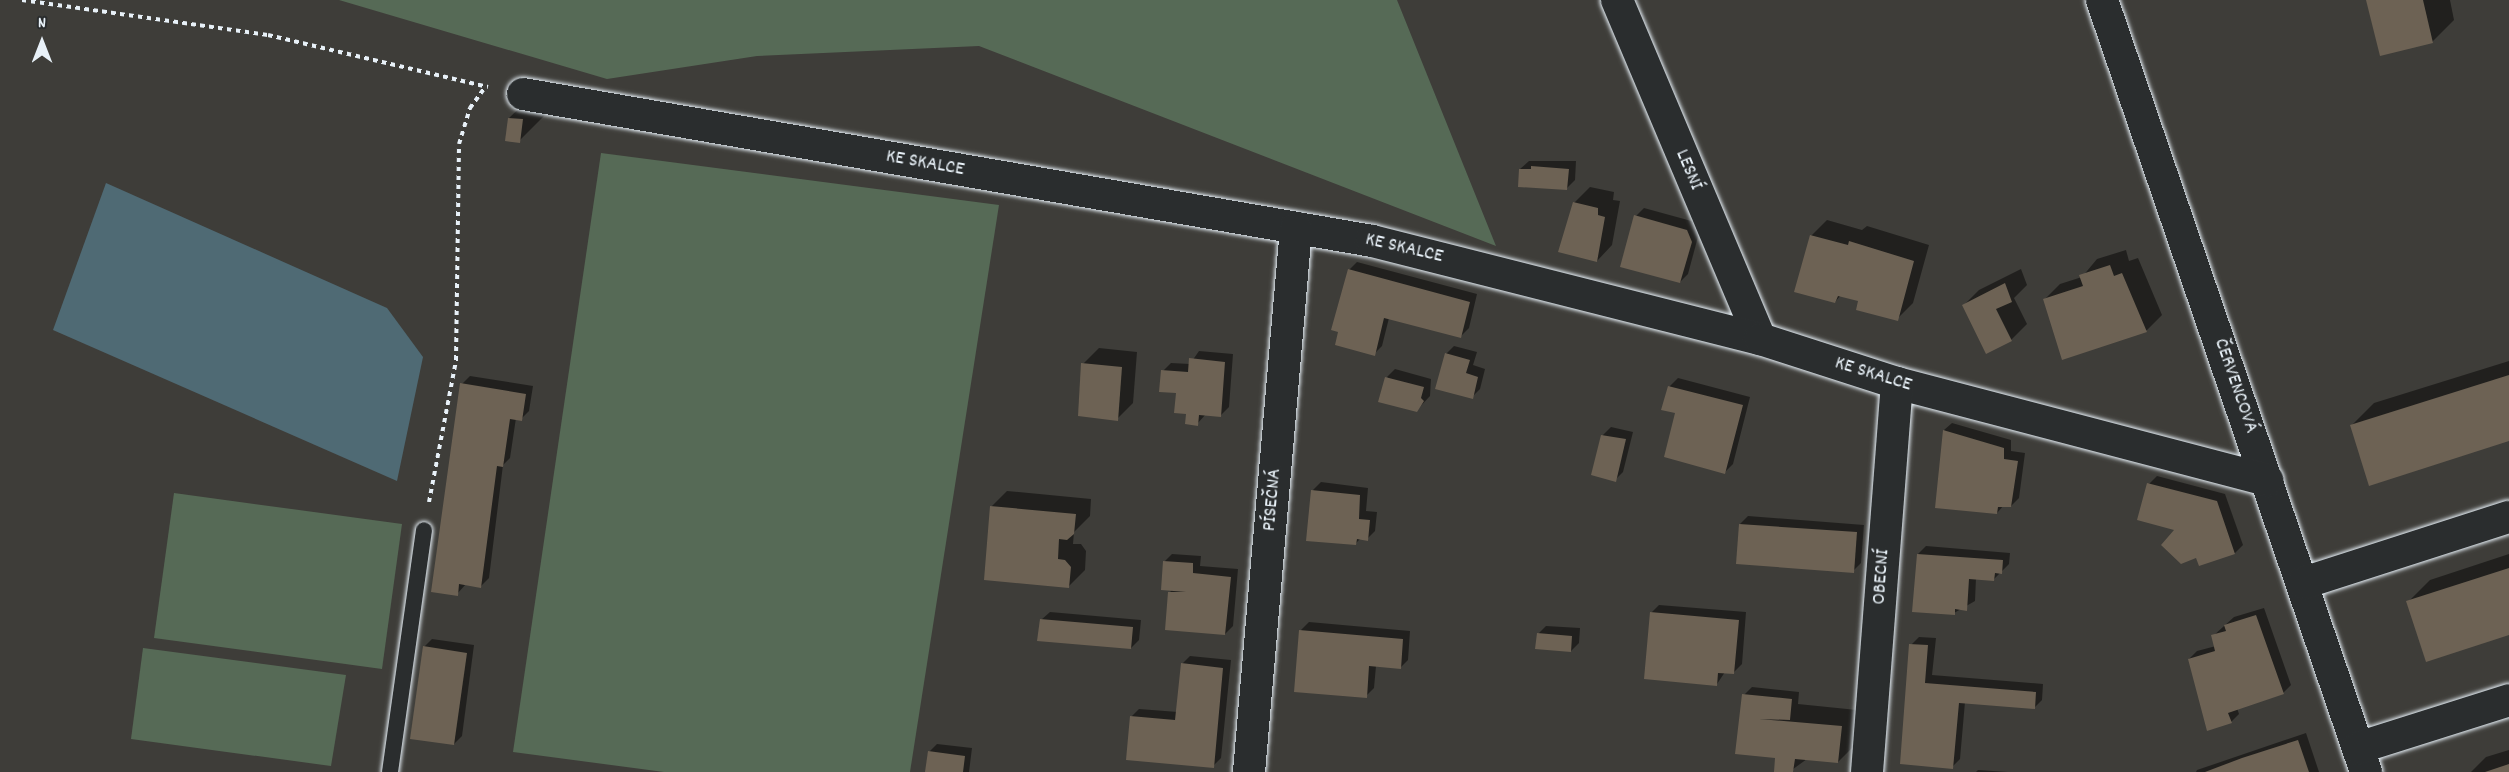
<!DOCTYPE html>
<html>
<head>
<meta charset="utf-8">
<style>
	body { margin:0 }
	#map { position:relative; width:2509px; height:772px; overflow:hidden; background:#3e3d39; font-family:Dekko,sans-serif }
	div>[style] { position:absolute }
	.green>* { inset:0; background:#566a56 }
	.water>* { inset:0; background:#4f6a74 }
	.shadow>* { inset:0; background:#0007 }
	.building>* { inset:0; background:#6d6254 }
	.path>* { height:4px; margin-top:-2px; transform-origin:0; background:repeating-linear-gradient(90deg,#e8f1f8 0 4.5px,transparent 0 9px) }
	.roads { filter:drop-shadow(0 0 2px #e8f1f8) drop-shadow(0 0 2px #e8f1f8) }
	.lane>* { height:16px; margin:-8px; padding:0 8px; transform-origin:8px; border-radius:8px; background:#2a2d2e }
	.street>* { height:32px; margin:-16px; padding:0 16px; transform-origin:16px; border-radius:16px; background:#2a2d2e }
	span { translate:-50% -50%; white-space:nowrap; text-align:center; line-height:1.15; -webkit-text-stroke:4.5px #2a2d2e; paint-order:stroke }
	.street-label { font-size:20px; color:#e8f1f8 }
	.north { position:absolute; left:12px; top:12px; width:60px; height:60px; -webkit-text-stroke:4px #2a2d2e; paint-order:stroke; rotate:0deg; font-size:16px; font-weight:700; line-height:24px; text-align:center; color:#e8f1f8 }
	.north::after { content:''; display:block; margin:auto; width:21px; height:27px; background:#e8f1f8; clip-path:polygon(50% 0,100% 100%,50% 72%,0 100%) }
</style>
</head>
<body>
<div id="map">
	<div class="green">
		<div style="clip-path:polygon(339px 0,1397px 0,1496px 246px,979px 46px,757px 56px,607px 79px)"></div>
		<div style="clip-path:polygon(601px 153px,999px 205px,910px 772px,664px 772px,513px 752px)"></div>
		<div style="clip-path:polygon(174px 493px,402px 524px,382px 669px,154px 638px)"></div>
		<div style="clip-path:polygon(143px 648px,346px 675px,331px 766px,131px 739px)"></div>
	</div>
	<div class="water">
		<div style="clip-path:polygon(106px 183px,387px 308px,423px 357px,397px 481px,53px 330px)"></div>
	</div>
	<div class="shadow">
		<div style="clip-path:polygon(2368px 0,2450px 0,2454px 20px,2432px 42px)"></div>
		<div style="clip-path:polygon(536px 92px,549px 93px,546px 114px,519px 141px,509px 118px)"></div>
		<div style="clip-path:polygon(1529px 161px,1576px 161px,1575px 180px,1567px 188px,1520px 169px)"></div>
		<div style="clip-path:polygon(1590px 187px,1614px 192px,1613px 200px,1620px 201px,1612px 245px,1597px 261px,1574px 203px)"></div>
		<div style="clip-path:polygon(1644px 208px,1695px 222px,1699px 233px,1688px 274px,1680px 282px,1636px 216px)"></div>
		<div style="clip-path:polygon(1827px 220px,1862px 230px,1867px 226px,1929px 245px,1913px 303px,1897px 319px,1860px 300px,1841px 295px,1835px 302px,1811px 236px)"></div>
		<div style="clip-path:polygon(2126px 250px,2129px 261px,2138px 258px,2162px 315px,2147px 330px,2063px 358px,2044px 300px,2060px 284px,2082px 277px,2097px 259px)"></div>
		<div style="clip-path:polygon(1357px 262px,1477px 294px,1469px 328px,1461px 336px,1389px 318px,1382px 346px,1374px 354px,1349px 270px)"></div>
		<div style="clip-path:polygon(2021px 269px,2027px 285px,2014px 298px,2027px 324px,2011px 340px,1963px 306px,1979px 290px)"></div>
		<div style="clip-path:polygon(1454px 346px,1477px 352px,1473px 365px,1485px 369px,1480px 389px,1472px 397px,1446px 354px)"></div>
		<div style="clip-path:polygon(1099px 348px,1137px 352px,1133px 403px,1117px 419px,1083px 364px)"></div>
		<div style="clip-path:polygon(1199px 351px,1233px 354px,1229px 407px,1221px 415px,1206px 414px,1197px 424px,1163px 371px,1171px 363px,1190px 364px)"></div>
		<div style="clip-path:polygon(2509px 361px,2509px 439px,2352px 425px,2374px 403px)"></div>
		<div style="clip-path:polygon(1395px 369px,1431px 379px,1430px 396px,1417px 410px,1387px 377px)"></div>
		<div style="clip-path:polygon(470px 376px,533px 386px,529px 411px,521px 419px,516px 418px,510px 458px,503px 465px,489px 578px,481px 586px,466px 584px,457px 594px,462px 384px)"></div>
		<div style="clip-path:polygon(1678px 378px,1750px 397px,1733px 464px,1725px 472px,1677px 412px,1663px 409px,1670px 386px)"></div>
		<div style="clip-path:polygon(1952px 423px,2011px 440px,2011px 451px,2025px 453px,2019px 498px,2011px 506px,2004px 505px,1997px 513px,1944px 430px)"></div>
		<div style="clip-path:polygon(1611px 427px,1633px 432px,1623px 472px,1615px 480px,1603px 435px)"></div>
		<div style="clip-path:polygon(2157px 476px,2225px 494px,2243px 545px,2235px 553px,2196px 556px,2149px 484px)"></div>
		<div style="clip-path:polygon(1321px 482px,1368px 488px,1366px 511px,1377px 512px,1375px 531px,1367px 539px,1361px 538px,1355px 544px,1313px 490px)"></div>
		<div style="clip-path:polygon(1007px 491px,1091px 499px,1090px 516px,1074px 532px,1073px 544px,1081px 544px,1086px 551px,1085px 570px,1069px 586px,991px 507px)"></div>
		<div style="clip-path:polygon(1748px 516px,1864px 525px,1861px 563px,1853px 571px,1740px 524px)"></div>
		<div style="clip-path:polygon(1926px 546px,2010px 553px,2009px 564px,1994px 579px,1976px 578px,1975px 601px,1954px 613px,1918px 554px)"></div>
		<div style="clip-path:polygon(1172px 554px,1201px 556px,1200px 566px,1238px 569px,1233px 626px,1225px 634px,1169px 593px,1172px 590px,1164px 562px)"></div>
		<div style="clip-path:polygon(2509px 554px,2509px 633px,2408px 602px,2430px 580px)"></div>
		<div style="clip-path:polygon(1659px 605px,1746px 612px,1742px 664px,1734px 672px,1725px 672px,1717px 684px,1651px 613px)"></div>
		<div style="clip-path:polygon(2264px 608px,2291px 685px,2283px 693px,2237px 708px,2239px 714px,2231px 722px,2189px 659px,2197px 651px,2216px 646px,2213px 636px,2234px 617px)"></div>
		<div style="clip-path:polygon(1050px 612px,1141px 620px,1139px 640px,1131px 648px,1041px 620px)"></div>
		<div style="clip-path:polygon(1309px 622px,1410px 631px,1408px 660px,1400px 668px,1376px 666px,1374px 688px,1366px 696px,1301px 630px)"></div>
		<div style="clip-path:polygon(1546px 626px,1580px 628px,1579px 643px,1571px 651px,1538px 634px)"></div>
		<div style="clip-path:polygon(1919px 637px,1936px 638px,1932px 675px,2043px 684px,2042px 700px,2034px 708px,1965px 702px,1960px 759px,1952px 767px,1911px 645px)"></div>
		<div style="clip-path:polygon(432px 639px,474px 645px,462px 736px,454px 744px,424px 647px)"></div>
		<div style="clip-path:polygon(1190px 656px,1231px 660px,1221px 758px,1213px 766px,1131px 717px,1139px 709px,1178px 712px,1182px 664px)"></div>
		<div style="clip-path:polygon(1752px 687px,1799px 692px,1798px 704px,1857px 710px,1854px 746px,1838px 762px,1807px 759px,1789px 772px,1744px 695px)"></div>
		<div style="clip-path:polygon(2306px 733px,2319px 772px,2196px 772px,2197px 770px)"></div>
		<div style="clip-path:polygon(937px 744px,972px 748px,969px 772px,927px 772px,929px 752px)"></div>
		<div style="clip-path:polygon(2509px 750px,2509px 772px,2471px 772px,2486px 757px)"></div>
		<div style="clip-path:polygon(1978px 770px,2008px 772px,1976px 772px)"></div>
	</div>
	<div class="building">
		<div style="clip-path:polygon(2366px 0,2423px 0,2433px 43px,2380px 56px)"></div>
		<div style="clip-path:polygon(508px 118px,523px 119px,520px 143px,505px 141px)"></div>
		<div style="clip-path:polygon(1531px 166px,1569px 169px,1567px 190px,1518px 187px,1519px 169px,1531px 169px)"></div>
		<div style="clip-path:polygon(1573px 202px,1598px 208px,1598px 215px,1605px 217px,1597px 262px,1558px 252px)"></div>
		<div style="clip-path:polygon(1634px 215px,1687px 230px,1692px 242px,1680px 283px,1620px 267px)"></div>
		<div style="clip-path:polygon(1810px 235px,1848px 245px,1849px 241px,1914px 261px,1898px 321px,1856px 310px,1858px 301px,1838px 296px,1835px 303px,1794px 292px)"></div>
		<div style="clip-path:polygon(2110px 265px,2114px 276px,2122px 273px,2147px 332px,2062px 360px,2043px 299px,2083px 286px,2079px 275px)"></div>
		<div style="clip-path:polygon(1348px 269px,1470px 302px,1461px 338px,1384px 318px,1375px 356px,1335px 345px,1338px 332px,1331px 330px)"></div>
		<div style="clip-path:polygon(2005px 283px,2012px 302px,1996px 309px,2012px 341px,1986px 354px,1962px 305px)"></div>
		<div style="clip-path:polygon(1445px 353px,1470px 360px,1466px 373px,1478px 377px,1473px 399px,1435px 389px)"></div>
		<div style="clip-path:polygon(1189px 358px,1225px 362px,1221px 417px,1199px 415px,1198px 426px,1185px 424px,1186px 414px,1174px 413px,1176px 393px,1159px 392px,1161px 370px,1188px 372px)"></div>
		<div style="clip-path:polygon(1081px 363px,1122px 367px,1118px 421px,1078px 416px)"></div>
		<div style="clip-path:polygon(2509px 375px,2509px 441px,2369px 486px,2350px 425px)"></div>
		<div style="clip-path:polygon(1385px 377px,1424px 387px,1421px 398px,1424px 401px,1417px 412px,1378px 402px)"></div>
		<div style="clip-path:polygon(460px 383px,526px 394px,522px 421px,510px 419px,503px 467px,497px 466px,481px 588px,459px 584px,458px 596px,431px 592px)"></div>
		<div style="clip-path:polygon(1668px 386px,1743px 405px,1725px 474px,1664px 457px,1675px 413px,1661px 410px)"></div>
		<div style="clip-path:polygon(1943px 430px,2004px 448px,2004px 459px,2018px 461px,2011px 507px,1998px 507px,1997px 514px,1935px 508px)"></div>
		<div style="clip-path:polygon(1601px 435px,1626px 439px,1616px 482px,1591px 475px)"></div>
		<div style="clip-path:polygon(2147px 483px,2217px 501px,2235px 554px,2199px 566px,2196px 558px,2181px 564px,2161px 545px,2174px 530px,2137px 520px)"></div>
		<div style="clip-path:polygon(1311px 490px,1360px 495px,1359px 519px,1370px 520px,1368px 541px,1357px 539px,1356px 545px,1306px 541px)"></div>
		<div style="clip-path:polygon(990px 506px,1076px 514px,1074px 534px,1067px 540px,1059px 539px,1058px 559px,1065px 560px,1071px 567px,1069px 588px,984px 580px)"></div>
		<div style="clip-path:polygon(1739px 524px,1857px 532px,1854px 573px,1736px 564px)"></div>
		<div style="clip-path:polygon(1917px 554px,2003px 560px,2002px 574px,1995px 573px,1994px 581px,1969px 579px,1967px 611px,1955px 609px,1955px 615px,1912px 612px)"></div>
		<div style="clip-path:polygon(1163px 561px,1193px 563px,1193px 573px,1231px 577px,1225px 635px,1165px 630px,1168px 592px,1186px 592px,1161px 590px)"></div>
		<div style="clip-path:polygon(2509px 568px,2509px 635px,2426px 662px,2406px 601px)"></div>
		<div style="clip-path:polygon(1650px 612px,1739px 620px,1734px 674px,1718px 673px,1717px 686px,1644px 679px)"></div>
		<div style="clip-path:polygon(2256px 615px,2284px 694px,2228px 713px,2232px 723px,2207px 731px,2188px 659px,2215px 651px,2211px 635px,2226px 631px,2224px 625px)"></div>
		<div style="clip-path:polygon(1040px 619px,1133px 627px,1131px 649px,1037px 641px)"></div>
		<div style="clip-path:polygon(1299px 630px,1403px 639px,1401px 669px,1369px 666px,1367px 698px,1294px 692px)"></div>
		<div style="clip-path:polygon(1537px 633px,1572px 636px,1571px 652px,1535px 649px)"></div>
		<div style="clip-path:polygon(1909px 644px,1928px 645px,1925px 683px,2036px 692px,2035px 709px,1959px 703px,1953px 769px,1900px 764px)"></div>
		<div style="clip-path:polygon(423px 646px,467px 653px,454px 745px,410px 739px)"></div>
		<div style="clip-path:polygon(1181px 663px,1223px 668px,1214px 768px,1126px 760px,1130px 716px,1175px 720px)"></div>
		<div style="clip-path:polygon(1742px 694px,1792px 699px,1790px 720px,1759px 719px,1842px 726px,1838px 763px,1795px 759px,1793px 772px,1774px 772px,1775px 758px,1735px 754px)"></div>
		<div style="clip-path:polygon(2298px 740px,2309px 772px,2205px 772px,2242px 758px)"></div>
		<div style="clip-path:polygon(928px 751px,965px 756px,963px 772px,925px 772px)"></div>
		<div style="clip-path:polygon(2509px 764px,2509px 772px,2485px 772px)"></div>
	</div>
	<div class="path">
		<div style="left:22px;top:0;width:248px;rotate:8.1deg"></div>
		<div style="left:268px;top:35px;width:226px;rotate:13.3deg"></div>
		<div style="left:429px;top:502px;width:145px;rotate:-79.2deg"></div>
		<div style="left:456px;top:360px;width:216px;rotate:-89.2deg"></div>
		<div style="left:459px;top:144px;width:38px;rotate:-73deg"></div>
		<div style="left:470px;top:108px;width:26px;rotate:-54deg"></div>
	</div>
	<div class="roads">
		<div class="lane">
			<div style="left:390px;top:772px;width:244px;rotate:-82deg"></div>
		</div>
		<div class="street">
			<div style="left:1617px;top:0;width:368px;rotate:67.1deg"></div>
			<div style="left:2102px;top:0;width:816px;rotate:71.12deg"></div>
			<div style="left:523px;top:94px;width:862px;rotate:9.82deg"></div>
			<div style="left:1372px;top:241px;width:400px;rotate:14.2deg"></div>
			<div style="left:1760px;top:339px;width:144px;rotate:17.8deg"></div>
			<div style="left:1897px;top:383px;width:383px;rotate:14.7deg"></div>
			<div style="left:2303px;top:583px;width:216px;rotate:-17.8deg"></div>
			<div style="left:2358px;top:748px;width:158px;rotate:-17.6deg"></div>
			<div style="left:1249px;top:772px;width:546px;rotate:-85.06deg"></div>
			<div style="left:1867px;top:772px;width:390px;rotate:-85.6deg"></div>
		</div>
	</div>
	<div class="street-label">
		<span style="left:925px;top:164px;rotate:10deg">KE SKALCE</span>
		<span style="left:1688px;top:170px;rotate:67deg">LESNÍ</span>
		<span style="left:1404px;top:249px;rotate:13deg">KE SKALCE</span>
		<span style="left:1873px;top:375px;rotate:17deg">KE SKALCE</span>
		<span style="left:2235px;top:386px;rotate:71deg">ČERVENCOVÁ</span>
		<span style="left:1273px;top:500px;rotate:-85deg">PÍSEČNÁ</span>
		<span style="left:1882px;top:577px;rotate:-86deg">OBECNÍ</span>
	</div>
	<div class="north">N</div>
</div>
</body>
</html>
